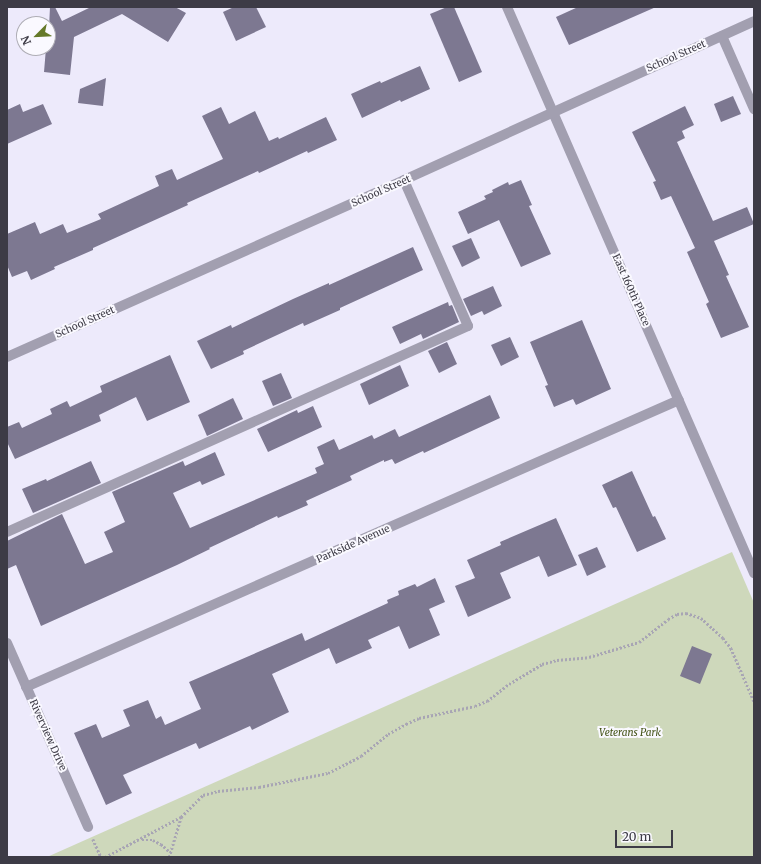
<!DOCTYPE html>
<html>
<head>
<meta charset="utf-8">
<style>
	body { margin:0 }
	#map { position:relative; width:761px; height:864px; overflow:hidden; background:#edeafb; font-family:Merriweather,serif }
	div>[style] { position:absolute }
	.green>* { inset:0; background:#ced8bb }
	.building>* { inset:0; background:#7d7891 }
	.path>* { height:2.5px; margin-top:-1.25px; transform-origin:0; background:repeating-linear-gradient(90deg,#a8a5b4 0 2px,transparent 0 4px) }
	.minor>* { height:10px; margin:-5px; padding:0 5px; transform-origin:5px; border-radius:5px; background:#a29fb0 }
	span { translate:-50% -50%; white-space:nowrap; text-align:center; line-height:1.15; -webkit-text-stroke:4px #faf9ff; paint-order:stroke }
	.street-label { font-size:10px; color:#3d3b46 }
	.park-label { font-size:10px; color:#455418; font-style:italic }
	.frame { position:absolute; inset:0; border:8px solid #3d3b46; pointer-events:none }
	.north { position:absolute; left:16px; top:16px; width:40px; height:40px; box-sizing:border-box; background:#faf9ff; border:1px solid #aeadb5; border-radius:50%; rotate:246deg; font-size:11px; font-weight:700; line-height:16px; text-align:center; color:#3d3b46 }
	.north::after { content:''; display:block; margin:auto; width:14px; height:18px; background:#657929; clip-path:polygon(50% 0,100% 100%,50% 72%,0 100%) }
	.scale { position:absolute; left:615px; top:830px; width:58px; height:18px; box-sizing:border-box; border:2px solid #3d3b46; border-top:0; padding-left:5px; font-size:12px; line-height:14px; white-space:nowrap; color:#3d3b46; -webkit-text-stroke:3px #faf9ff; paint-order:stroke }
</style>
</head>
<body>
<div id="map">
	<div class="green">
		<div style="clip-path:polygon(732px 552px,754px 603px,754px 857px,47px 857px)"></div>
	</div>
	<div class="building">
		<div style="clip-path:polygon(50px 7px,55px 7px,62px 21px,91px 7px,175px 7px,186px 13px,168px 42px,122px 14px,74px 37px,70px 75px,44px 72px,46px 48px,48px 48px)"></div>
		<div style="clip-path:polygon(234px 7px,256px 7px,266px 27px,236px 41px,223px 12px)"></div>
		<div style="clip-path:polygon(447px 7px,454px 7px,482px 72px,459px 82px,430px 14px)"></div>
		<div style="clip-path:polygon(578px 7px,656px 7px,569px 45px,556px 17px)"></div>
		<div style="clip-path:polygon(420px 66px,430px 89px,401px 102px,400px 100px,362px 118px,351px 94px,380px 81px,381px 83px)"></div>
		<div style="clip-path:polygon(106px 78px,103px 106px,78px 103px,80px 89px)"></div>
		<div style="clip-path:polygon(733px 96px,741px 114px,721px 122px,714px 104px)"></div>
		<div style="clip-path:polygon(20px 104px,23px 112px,43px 104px,52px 124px,7px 144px,7px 110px)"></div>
		<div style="clip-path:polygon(685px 106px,694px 125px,682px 131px,685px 138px,677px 142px,713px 221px,747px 207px,754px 224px,714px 241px,729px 275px,726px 276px,749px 327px,721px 338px,706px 304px,709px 302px,687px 252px,695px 248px,671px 196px,661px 200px,653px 182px,656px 181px,632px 132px)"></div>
		<div style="clip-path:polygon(221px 107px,229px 124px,255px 111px,269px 141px,278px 137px,279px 139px,326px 117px,337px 140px,308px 153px,307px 151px,259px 173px,258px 171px,187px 203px,188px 205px,93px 248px,93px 250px,54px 267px,55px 269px,31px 280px,27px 271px,12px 277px,7px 265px,7px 234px,35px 222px,40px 234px,63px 224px,67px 233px,101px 219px,98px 214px,159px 186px,155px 176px,172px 169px,177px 180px,223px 159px,202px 116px)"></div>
		<div style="clip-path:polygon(521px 180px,532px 205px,529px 206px,551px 254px,521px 267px,499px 220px,468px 234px,458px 212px,486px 199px,484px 196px,493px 192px,492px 190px,508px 182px,509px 185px)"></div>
		<div style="clip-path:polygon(471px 238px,480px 258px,462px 267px,452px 246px)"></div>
		<div style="clip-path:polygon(413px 247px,423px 270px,340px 308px,340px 310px,304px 326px,303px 323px,243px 351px,244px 354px,211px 369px,197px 341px,231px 325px,232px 328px,293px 299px,329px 283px,329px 285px)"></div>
		<div style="clip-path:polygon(493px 286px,502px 306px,484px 315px,482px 311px,471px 316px,463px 299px)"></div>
		<div style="clip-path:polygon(448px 302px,449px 306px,452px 305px,459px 322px,423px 339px,421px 334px,400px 344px,392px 327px)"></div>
		<div style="clip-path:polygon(582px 320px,611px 389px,576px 405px,573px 399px,554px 407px,545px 386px,548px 385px,530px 342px)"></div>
		<div style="clip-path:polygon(510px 337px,519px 357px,501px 366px,491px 345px)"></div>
		<div style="clip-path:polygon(447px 342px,457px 364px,439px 373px,428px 351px)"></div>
		<div style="clip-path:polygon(170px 355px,190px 402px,147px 421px,136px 397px,99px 415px,101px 421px,15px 459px,7px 442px,7px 427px,19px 422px,22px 428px,52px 414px,50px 409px,67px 401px,70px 407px,102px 392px,100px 386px)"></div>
		<div style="clip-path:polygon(400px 365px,409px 386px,369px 405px,360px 384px)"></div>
		<div style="clip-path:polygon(281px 373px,292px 398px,273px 406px,262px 381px)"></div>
		<div style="clip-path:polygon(490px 395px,500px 418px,424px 453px,423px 451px,395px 464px,392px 459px,384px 462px,384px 460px,350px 476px,352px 480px,306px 501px,308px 505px,278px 518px,277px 516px,209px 548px,210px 549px,177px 565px,41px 626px,16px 565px,7px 569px,7px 541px,62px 514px,85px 564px,113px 552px,104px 532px,125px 522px,112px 492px,183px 461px,185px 466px,215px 452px,225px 475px,202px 485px,200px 481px,173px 493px,190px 528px,317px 473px,315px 468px,324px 464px,317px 447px,334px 439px,339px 450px,372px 435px,374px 439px,395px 429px,399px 437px)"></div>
		<div style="clip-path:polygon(233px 398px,243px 419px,207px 436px,198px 415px)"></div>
		<div style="clip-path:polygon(313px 406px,322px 427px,268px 452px,257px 429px,297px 410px,298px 413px)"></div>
		<div style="clip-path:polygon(91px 461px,101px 483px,33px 513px,22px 489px,46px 479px,47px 481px)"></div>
		<div style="clip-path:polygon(632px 471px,653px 517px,655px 516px,666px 539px,637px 552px,616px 507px,613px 508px,602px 485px)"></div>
		<div style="clip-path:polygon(556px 518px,577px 565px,548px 577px,539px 556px,500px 573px,511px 598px,468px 617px,455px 586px,475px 578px,467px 560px,501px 545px,500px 542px)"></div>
		<div style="clip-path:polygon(597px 547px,606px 567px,587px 576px,578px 555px)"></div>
		<div style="clip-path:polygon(435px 578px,445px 602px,429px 609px,440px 635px,409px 649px,399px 626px,368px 640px,372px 648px,336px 664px,329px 648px,272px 674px,289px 712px,252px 730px,250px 726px,199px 749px,196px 743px,123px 775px,132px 793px,106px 805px,74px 733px,96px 724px,102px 738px,130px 726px,123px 710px,148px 700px,156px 719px,161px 716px,165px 725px,201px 709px,189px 682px,302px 633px,305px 641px,388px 603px,387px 600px,399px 595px,398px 591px,415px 584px,417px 587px)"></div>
		<div style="clip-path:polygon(692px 646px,712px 654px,700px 684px,680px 676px)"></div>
	</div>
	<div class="path">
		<div style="left:93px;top:839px;width:20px;rotate:66deg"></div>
		<div style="left:142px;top:840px;width:11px"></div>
		<div style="left:153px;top:840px;width:9px;rotate:27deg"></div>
		<div style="left:161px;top:844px;width:12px;rotate:42deg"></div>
		<div style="left:105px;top:857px;width:86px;rotate:-27.8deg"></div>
		<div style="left:181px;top:817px;width:31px;rotate:-45deg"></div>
		<div style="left:203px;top:795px;width:16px;rotate:-15deg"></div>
		<div style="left:218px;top:791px;width:41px;rotate:-5.6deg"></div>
		<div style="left:259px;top:787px;width:70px;rotate:-11.5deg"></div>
		<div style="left:328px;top:773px;width:37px;rotate:-27deg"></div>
		<div style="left:361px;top:756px;width:35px;rotate:-39deg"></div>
		<div style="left:388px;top:734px;width:21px;rotate:-29deg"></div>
		<div style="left:406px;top:724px;width:14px;rotate:-25deg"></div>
		<div style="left:419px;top:718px;width:57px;rotate:-12.1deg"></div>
		<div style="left:475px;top:706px;width:13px;rotate:-23deg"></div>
		<div style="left:487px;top:701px;width:28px;rotate:-38deg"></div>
		<div style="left:509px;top:684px;width:39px;rotate:-31deg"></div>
		<div style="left:542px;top:664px;width:16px;rotate:-15deg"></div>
		<div style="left:557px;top:660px;width:32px;rotate:-5deg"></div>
		<div style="left:589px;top:657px;width:52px;rotate:-16.7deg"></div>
		<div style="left:639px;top:642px;width:37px;rotate:-38deg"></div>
		<div style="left:668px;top:619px;width:10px;rotate:-29deg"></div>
		<div style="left:677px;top:614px;width:9px;rotate:-6deg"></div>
		<div style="left:686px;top:613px;width:16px;rotate:18deg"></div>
		<div style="left:701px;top:618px;width:30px;rotate:42deg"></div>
		<div style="left:723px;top:638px;width:13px;rotate:51deg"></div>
		<div style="left:731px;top:648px;width:58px;rotate:66.5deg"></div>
		<div style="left:169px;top:857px;width:42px;rotate:-73.3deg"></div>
	</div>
	<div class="minor">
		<div style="left:507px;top:7px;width:618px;rotate:66.42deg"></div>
		<div style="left:722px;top:36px;width:80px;rotate:66.3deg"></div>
		<div style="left:7px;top:357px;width:435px;rotate:-24deg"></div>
		<div style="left:404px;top:180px;width:384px;rotate:-24.4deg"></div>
		<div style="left:7px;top:532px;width:505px;rotate:-24.08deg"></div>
		<div style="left:468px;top:326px;width:159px;rotate:-113.7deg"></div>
		<div style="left:7px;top:643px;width:201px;rotate:66.2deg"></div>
		<div style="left:26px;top:687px;width:713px;rotate:-23.73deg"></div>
	</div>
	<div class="street-label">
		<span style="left:676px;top:56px;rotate:-24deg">School Street</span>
		<span style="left:381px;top:191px;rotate:-24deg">School Street</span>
		<span style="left:631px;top:290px;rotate:66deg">East 160th Place</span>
		<span style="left:85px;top:322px;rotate:-24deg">School Street</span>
		<span style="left:353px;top:544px;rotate:-24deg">Parkside Avenue</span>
		<span style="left:48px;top:735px;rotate:66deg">Riverview Drive</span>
	</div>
	<div class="park-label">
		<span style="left:630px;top:733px">Veterans Park</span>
	</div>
	<div class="frame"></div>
	<div class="north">N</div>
	<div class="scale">20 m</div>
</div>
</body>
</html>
